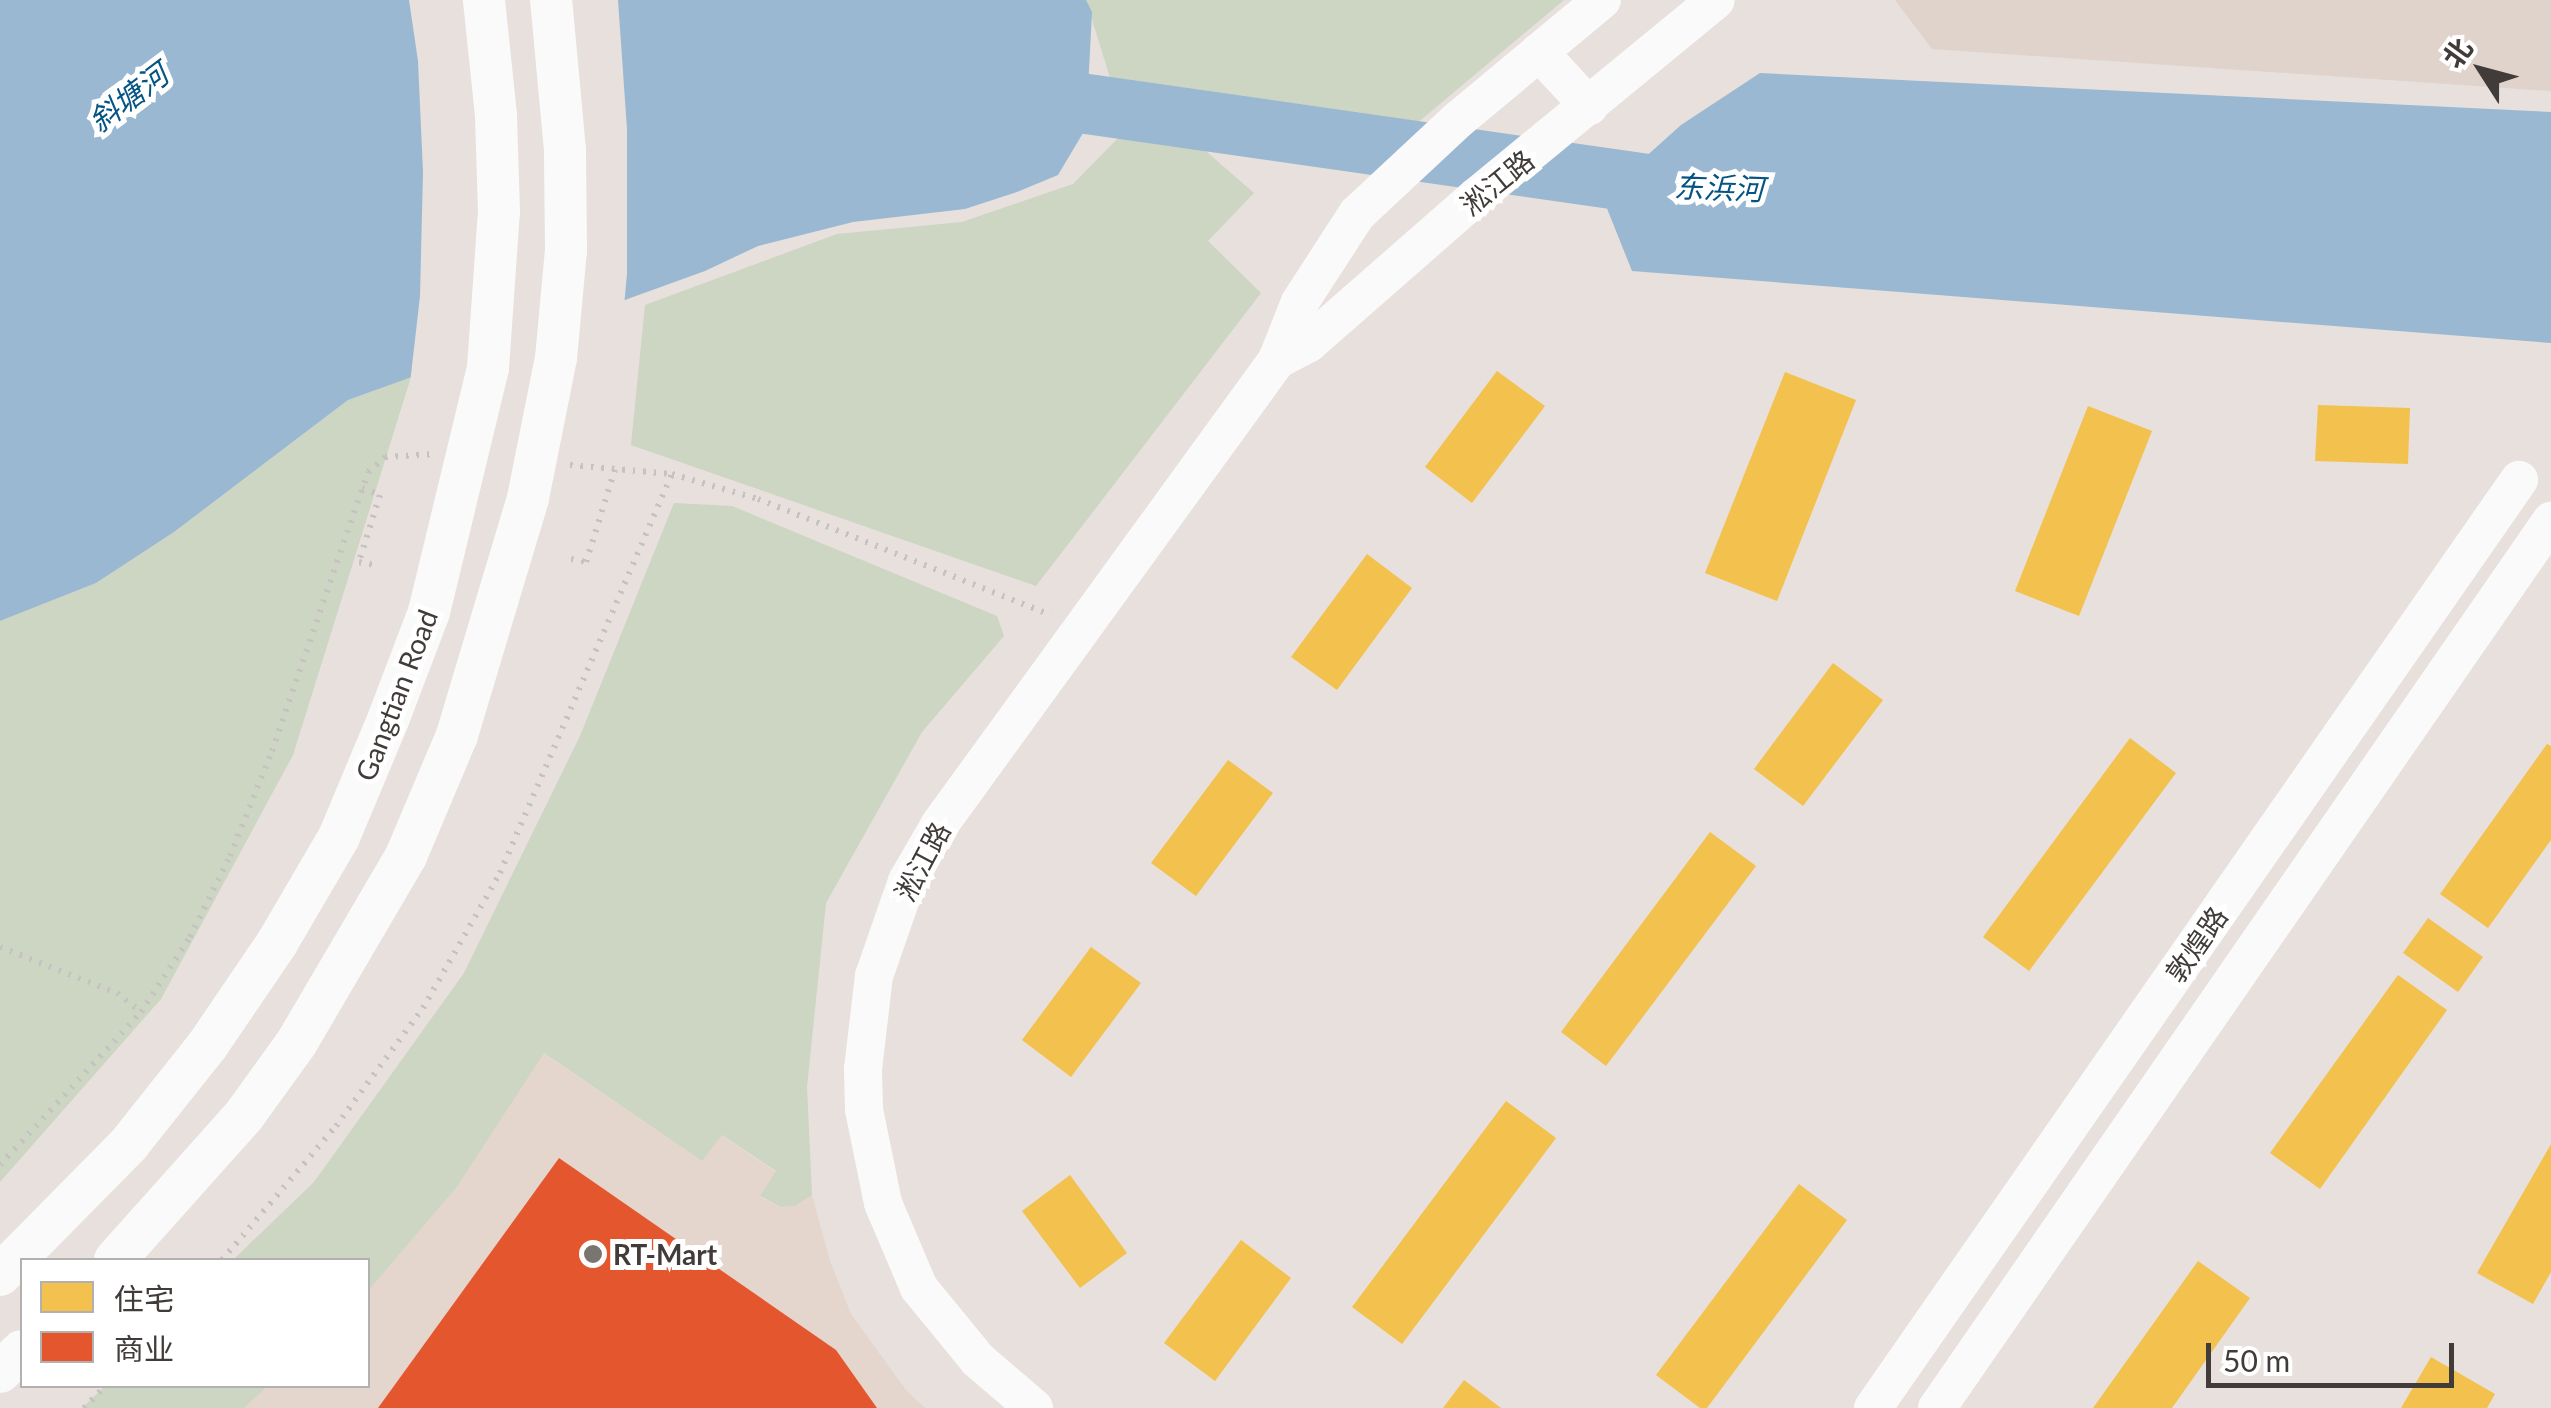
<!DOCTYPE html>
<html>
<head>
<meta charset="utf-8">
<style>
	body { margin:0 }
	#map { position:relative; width:2551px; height:1408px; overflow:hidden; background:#e7e0dc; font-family:Lato,"Noto Sans SC",sans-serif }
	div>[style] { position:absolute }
	.commercial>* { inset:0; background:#e5d6cd }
	.built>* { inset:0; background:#e0d3cb }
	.green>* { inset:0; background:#cdd5c3 }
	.water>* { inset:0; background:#9ab8d1 }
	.pier>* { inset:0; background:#e7e0dc }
	.homes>* { inset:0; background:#f2c14e }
	.shops>* { inset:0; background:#e4572e }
	.river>* { height:60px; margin:-30px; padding:0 30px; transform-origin:30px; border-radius:30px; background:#9ab8d1 }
	.path>* { height:6px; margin-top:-3px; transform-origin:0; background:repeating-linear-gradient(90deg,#c6c2c1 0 2.5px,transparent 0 10.5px) }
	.secondary>* { height:38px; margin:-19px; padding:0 19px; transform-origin:19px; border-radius:19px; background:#fbfafa }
	.primary>* { height:42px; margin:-21px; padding:0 21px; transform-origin:21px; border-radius:21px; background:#fbfafa }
	.dots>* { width:28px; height:28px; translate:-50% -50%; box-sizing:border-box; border:5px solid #fff; border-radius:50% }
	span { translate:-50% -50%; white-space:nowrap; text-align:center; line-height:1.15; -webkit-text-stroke:10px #fff; paint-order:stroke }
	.street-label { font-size:28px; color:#413c39 }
	.poi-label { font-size:28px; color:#413c39; font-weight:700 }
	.left { translate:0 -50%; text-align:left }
	.water-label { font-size:30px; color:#065484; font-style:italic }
	.legend { position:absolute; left:20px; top:1258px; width:350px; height:130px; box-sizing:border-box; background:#fff; border:2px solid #b3b1b0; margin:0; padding:12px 18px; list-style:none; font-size:30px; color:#413c39 }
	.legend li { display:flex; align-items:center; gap:20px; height:50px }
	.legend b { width:50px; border:2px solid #b3b1b0 }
	.north { position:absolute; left:2431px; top:20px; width:100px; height:100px; -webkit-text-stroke:8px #fff; paint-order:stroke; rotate:306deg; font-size:28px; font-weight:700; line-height:40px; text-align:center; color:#413c39 }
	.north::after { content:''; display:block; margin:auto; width:35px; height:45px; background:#413c39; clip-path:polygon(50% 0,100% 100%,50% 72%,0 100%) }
	.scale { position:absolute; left:2206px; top:1343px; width:248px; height:45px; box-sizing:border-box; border:5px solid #413c39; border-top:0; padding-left:12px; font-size:30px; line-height:35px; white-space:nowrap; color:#413c39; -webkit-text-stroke:8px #fff; paint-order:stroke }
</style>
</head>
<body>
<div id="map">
	<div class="commercial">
		<div style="clip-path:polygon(543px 1053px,702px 1161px,721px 1135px,776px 1172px,760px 1197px,781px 1207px,795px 1206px,812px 1195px,830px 1261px,851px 1314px,906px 1390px,925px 1408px,244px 1408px,268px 1386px,368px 1386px,368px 1291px,457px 1187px)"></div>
	</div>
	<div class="built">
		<div style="clip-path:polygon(1895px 0,2551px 0,2551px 91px,1932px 49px)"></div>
	</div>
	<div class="green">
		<div style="clip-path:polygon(1086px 0,1564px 0,1410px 129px,1111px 81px)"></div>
		<div style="clip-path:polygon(1124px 132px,1185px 133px,1254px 193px,1208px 241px,1261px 293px,1036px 586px,631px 445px,645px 305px,837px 234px,962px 222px,1073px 184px)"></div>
		<div style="clip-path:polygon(411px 377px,293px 755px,161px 999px,0 1182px,0 621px,96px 583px,174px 532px,348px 400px)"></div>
		<div style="clip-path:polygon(674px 503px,732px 506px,997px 616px,1004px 636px,922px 732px,826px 903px,807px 1087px,812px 1195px,795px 1206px,781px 1207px,760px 1196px,776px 1171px,722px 1135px,702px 1161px,544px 1053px,457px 1187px,368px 1291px,368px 1260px,233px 1260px,314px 1182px,464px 973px,580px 736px)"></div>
		<div style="clip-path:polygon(105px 1386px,268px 1386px,244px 1408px,82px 1408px)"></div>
	</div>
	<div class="water">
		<div style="clip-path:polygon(0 0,1086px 0,1092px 12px,1086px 128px,1058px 175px,1017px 192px,965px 209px,853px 222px,758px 246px,705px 271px,348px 400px,174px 532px,96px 583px,0 621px)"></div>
		<div style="clip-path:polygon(1760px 73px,2551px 112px,2551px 343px,1632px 271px,1602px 196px,1681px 125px)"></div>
	</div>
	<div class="pier">
		<div style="clip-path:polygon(409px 0,618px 0,627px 129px,627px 274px,624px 306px,410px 383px,420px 296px,423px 172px,418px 61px)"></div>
	</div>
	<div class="homes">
		<div style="clip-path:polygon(1497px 371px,1545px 406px,1472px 503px,1425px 467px)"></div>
		<div style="clip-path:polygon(1785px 372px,1856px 400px,1777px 601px,1705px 573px)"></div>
		<div style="clip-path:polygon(2318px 405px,2410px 408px,2408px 464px,2315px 461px)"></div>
		<div style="clip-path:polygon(2088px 406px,2152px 431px,2079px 616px,2015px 591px)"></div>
		<div style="clip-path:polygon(1367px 554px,1412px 588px,1337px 690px,1291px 657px)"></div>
		<div style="clip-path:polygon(1833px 663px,1883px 700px,1803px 806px,1754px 769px)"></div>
		<div style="clip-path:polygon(2130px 738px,2176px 773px,2029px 971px,1983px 937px)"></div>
		<div style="clip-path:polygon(2547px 744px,2551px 746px,2551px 840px,2488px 928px,2440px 894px)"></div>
		<div style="clip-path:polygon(1228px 760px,1273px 793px,1196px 896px,1151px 863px)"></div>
		<div style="clip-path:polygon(1710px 832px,1756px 866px,1606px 1066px,1561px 1032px)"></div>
		<div style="clip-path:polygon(2428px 918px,2483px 957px,2458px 992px,2403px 953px)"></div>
		<div style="clip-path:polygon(1091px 947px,1141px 983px,1071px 1077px,1022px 1040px)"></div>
		<div style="clip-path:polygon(2398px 975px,2447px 1010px,2320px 1189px,2270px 1153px)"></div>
		<div style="clip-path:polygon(1506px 1101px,1556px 1138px,1402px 1344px,1352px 1307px)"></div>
		<div style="clip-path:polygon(2551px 1144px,2551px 1272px,2533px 1304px,2477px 1273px)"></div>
		<div style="clip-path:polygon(1070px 1175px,1127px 1253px,1080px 1288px,1022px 1211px)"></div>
		<div style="clip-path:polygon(1799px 1184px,1847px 1220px,1707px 1408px,1700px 1408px,1656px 1375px)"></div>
		<div style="clip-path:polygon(1241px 1240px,1291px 1278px,1215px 1381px,1164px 1343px)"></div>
		<div style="clip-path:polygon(2198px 1261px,2250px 1298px,2172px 1408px,2093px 1408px)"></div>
		<div style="clip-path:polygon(2431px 1357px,2495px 1394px,2487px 1408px,2401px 1408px)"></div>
		<div style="clip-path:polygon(1464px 1380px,1501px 1408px,1443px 1408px)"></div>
	</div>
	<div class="shops">
		<div style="clip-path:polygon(559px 1158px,836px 1350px,877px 1408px,378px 1408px)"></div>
	</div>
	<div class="river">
		<div style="left:933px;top:0;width:132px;rotate:46.2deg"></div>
		<div style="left:1024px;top:95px;width:651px;rotate:8.13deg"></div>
		<div style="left:1668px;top:187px;width:32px"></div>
	</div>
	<div class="path">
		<div style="left:570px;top:465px;width:102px;rotate:5deg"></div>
		<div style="left:672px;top:474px;width:90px;rotate:16.2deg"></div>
		<div style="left:758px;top:499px;width:315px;rotate:21.6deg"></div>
		<div style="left:362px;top:488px;width:19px;rotate:21deg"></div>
		<div style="left:380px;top:495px;width:70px;rotate:107.4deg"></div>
		<div style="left:359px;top:562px;width:20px;rotate:11deg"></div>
		<div style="left:571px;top:559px;width:15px;rotate:11deg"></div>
		<div style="left:586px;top:562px;width:97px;rotate:-72.7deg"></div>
		<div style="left:0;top:947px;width:126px;rotate:21.5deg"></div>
		<div style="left:117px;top:993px;width:31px;rotate:38deg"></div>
		<div style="left:0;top:1165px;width:208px;rotate:-47.3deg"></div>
		<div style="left:141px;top:1012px;width:90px;rotate:-56.8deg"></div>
		<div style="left:190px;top:937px;width:90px;rotate:-63.7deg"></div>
		<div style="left:230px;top:856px;width:113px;rotate:-68.2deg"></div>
		<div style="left:272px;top:751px;width:295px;rotate:-71deg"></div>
		<div style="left:368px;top:472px;width:23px;rotate:-41deg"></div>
		<div style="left:385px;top:457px;width:48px;rotate:-3.6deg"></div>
		<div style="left:222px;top:1260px;width:176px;rotate:-49.6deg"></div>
		<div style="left:336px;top:1126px;width:147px;rotate:-53.6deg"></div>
		<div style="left:423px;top:1008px;width:155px;rotate:-60.3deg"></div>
		<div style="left:500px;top:873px;width:434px;rotate:-66.7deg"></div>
		<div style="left:84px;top:1408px;width:30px;rotate:-46deg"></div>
	</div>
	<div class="secondary">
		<div style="left:1539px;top:52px;width:74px;rotate:47.2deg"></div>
		<div style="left:1277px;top:360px;width:36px;rotate:-28deg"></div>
		<div style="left:1309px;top:343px;width:222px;rotate:-41.2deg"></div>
		<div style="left:1476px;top:197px;width:310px;rotate:-39.4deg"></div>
		<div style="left:1034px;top:1408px;width:74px;rotate:-139.4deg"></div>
		<div style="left:978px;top:1360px;width:93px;rotate:-129.3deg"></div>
		<div style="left:919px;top:1288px;width:92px;rotate:-113deg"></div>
		<div style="left:883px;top:1203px;width:95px;rotate:-101.5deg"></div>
		<div style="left:864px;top:1110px;width:41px;rotate:-91.4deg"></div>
		<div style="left:863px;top:1069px;width:94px;rotate:-83.3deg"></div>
		<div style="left:874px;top:976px;width:101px;rotate:-70.8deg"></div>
		<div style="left:907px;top:881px;width:66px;rotate:-59.9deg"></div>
		<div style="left:940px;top:824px;width:573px;rotate:-54.01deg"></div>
		<div style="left:1277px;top:360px;width:62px;rotate:-68.4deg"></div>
		<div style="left:1300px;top:302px;width:105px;rotate:-57.1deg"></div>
		<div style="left:1357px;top:214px;width:139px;rotate:-43deg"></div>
		<div style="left:1459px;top:119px;width:186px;rotate:-39.8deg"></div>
		<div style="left:1873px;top:1408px;width:1131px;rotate:-55.16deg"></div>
		<div style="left:1937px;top:1408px;width:1079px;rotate:-55.31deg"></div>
	</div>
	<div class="primary">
		<div style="left:115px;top:1260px;width:192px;rotate:-48.2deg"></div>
		<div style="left:243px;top:1117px;width:92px;rotate:-54.2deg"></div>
		<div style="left:297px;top:1042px;width:216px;rotate:-59.6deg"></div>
		<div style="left:406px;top:856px;width:131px;rotate:-67.1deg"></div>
		<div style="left:457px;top:735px;width:247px;rotate:-73.3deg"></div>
		<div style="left:528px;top:498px;width:143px;rotate:-78.7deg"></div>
		<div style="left:556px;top:358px;width:108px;rotate:-84.7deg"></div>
		<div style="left:566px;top:250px;width:100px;rotate:-90.6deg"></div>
		<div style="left:565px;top:150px;width:151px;rotate:-95.3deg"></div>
		<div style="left:0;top:1275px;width:184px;rotate:-45.4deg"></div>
		<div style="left:129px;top:1144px;width:125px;rotate:-51.5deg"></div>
		<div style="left:207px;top:1046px;width:125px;rotate:-55.8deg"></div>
		<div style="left:277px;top:943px;width:123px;rotate:-59.7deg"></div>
		<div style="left:339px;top:837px;width:127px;rotate:-67.3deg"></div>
		<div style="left:388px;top:720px;width:116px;rotate:-69.2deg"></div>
		<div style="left:429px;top:612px;width:251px;rotate:-76.4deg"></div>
		<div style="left:488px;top:368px;width:156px;rotate:-86deg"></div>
		<div style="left:499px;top:212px;width:97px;rotate:-91.8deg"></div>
		<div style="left:496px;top:115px;width:116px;rotate:-96deg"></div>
		<div style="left:0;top:1372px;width:30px;rotate:-44deg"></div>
	</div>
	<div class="dots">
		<div style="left:593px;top:1254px;background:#7b7572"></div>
	</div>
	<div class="street-label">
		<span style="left:1497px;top:182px;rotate:-39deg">淞江路</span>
		<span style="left:396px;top:695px;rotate:-69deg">Gangtian Road</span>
		<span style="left:922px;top:861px;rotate:-62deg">淞江路</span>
		<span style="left:2196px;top:944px;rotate:-55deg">敦煌路</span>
	</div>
	<div class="poi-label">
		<span class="left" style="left:613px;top:1254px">RT-Mart</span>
	</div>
	<div class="water-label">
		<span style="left:128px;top:97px;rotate:-37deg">斜塘河</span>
		<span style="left:1719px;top:187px;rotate:2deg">东浜河</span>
	</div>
	<ul class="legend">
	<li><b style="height:28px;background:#f2c14e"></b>住宅</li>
	<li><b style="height:28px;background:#e4572e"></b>商业</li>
	</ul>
	<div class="north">北</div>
	<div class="scale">50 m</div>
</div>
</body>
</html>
